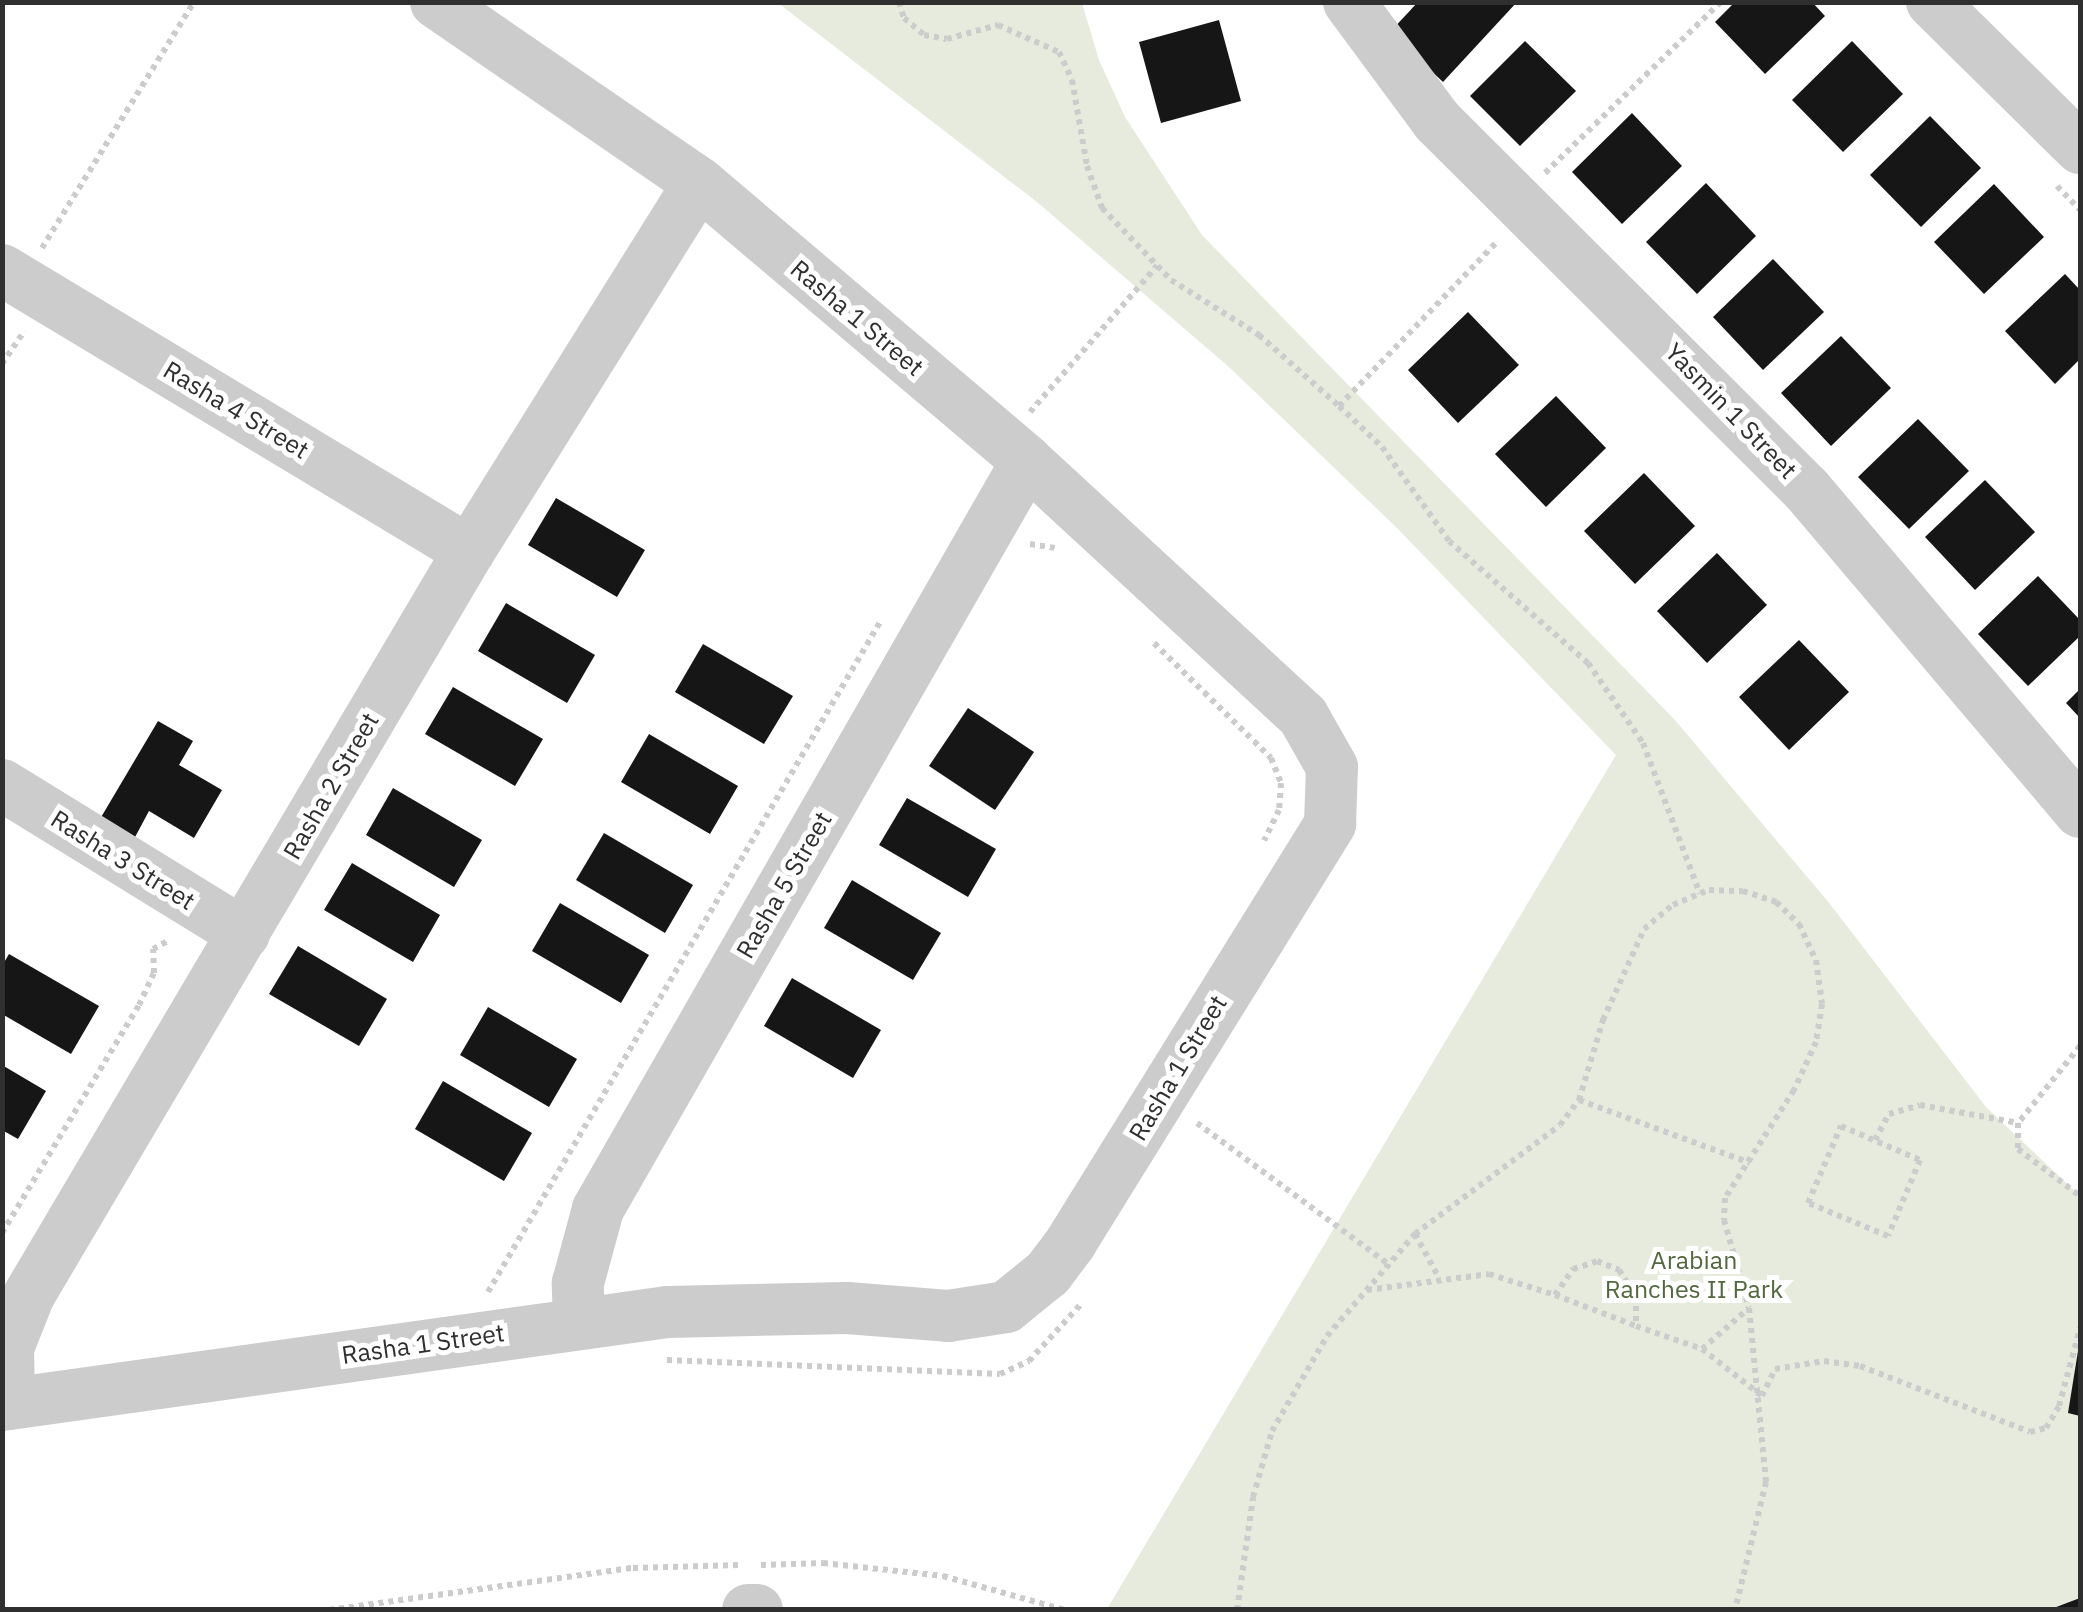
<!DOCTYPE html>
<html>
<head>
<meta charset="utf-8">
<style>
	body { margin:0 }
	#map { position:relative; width:2083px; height:1612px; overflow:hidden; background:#fff; font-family:"IBM Plex Sans",sans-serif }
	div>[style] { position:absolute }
	.green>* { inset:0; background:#e6ebde }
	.building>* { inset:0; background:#161616 }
	.path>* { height:6px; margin-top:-3px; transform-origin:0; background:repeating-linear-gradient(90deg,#ccc 0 5px,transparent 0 10px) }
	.minor>* { height:52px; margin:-26px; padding:0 26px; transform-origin:26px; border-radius:26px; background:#ccc }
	span { translate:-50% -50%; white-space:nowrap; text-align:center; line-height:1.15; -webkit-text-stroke:10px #fff; paint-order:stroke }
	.street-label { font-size:25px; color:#2f2f2f }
	.park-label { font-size:25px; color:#546840 }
	.frame { position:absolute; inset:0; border:5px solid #2f2f2f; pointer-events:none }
</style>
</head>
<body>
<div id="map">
	<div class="green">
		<div style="clip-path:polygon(778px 3px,1082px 3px,1099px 60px,1125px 117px,1202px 235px,1675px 720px,1830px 904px,1986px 1107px,2080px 1196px,2080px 1609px,1107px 1609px,1616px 755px,1397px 528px,1229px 367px,1037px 202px)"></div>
	</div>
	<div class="building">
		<div style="clip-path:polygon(1418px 2px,1517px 2px,1443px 82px,1390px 32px)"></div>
		<div style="clip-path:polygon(1735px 2px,1812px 2px,1825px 16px,1765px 74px,1715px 22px)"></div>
		<div style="clip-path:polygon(1219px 20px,1241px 101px,1161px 123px,1139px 42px)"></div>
		<div style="clip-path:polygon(1525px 41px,1576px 91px,1520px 146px,1470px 96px)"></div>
		<div style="clip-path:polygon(1852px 41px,1903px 94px,1843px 152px,1792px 100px)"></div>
		<div style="clip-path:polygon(1632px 113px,1682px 166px,1622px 224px,1572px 172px)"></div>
		<div style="clip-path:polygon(1930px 116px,1981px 168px,1921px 227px,1870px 175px)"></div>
		<div style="clip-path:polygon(1706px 183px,1756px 236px,1697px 294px,1646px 242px)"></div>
		<div style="clip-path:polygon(1994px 184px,2044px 237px,1984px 294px,1934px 242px)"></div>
		<div style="clip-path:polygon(1773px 259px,1824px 312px,1763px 370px,1713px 317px)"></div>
		<div style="clip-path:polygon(2065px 274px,2080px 290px,2080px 359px,2055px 384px,2005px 331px)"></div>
		<div style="clip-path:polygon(1468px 312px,1519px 365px,1458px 423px,1408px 370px)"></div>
		<div style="clip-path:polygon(1841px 336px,1891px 388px,1831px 446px,1781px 393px)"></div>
		<div style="clip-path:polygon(1556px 396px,1606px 448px,1546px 507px,1495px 454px)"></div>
		<div style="clip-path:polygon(1918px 419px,1969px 471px,1909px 529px,1858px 477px)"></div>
		<div style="clip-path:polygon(1644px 473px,1695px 526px,1635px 584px,1584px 531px)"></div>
		<div style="clip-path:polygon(1985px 480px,2035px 532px,1975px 590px,1925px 537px)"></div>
		<div style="clip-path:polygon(556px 498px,645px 550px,617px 597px,528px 545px)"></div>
		<div style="clip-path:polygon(1717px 553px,1767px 605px,1707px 663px,1657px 611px)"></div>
		<div style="clip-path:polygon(2038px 576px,2080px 620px,2080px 636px,2028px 686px,1978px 634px)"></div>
		<div style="clip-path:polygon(506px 603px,595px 655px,567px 703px,478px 651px)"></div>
		<div style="clip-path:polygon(1799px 640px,1849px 692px,1789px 750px,1739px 697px)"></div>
		<div style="clip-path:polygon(703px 644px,793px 696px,764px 744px,675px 692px)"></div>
		<div style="clip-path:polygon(453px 687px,543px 739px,515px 786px,425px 734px)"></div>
		<div style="clip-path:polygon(2080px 689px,2080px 718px,2066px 703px)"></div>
		<div style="clip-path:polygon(968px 708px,1034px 752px,995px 810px,929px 766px)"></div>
		<div style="clip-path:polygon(158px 721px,193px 741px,179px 765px,222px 790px,194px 838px,149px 811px,134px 839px,100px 819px)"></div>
		<div style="clip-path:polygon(649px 734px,738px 786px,710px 834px,621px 782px)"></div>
		<div style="clip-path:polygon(393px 788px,482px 840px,454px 887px,366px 835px)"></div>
		<div style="clip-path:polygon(907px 798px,996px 849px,968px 897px,879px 845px)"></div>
		<div style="clip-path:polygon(604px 833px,693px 885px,665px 933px,576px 880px)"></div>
		<div style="clip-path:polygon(352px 863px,440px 915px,413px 962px,324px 910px)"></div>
		<div style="clip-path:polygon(852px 880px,941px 933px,913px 980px,824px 928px)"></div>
		<div style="clip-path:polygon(560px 903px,649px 955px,621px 1003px,532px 951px)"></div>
		<div style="clip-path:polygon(298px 946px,387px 999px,359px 1046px,269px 994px)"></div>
		<div style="clip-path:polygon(9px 954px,99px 1006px,71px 1054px,2px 1014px,2px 966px)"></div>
		<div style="clip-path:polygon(792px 978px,881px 1030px,853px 1078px,764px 1026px)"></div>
		<div style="clip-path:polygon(488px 1007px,577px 1059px,549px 1107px,460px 1055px)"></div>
		<div style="clip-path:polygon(2px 1065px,46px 1091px,18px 1139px,2px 1130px)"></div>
		<div style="clip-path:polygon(443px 1081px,532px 1133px,504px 1181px,415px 1129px)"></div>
		<div style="clip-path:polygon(2078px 1351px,2080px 1351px,2080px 1416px,2068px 1413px)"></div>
		<div style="clip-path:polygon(2080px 1598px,2080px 1610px,2051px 1610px,2051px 1609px)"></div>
	</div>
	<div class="path">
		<div style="left:899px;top:2px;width:17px;rotate:73deg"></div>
		<div style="left:904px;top:18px;width:26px;rotate:40deg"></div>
		<div style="left:924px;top:35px;width:23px;rotate:10deg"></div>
		<div style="left:947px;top:39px;width:53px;rotate:-15.4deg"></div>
		<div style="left:998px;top:25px;width:67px;rotate:23.9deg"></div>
		<div style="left:1059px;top:52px;width:31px;rotate:65deg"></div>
		<div style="left:1072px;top:80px;width:87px;rotate:80.1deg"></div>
		<div style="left:1087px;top:166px;width:45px;rotate:70.3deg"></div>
		<div style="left:1102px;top:208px;width:100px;rotate:46.2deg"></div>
		<div style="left:1171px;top:280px;width:104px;rotate:32deg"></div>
		<div style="left:1259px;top:335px;width:107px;rotate:41.6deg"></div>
		<div style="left:1339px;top:406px;width:59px;rotate:43.6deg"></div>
		<div style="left:1382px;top:447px;width:115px;rotate:54.5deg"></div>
		<div style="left:1449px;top:541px;width:185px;rotate:41.3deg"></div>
		<div style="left:1588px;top:663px;width:97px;rotate:55.5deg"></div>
		<div style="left:1643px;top:743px;width:161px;rotate:69.3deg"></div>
		<div style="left:1545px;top:173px;width:245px;rotate:-44.2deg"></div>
		<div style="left:2057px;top:186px;width:33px;rotate:46deg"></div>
		<div style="left:42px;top:248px;width:289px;rotate:-58.3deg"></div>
		<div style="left:2px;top:364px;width:40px;rotate:-56deg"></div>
		<div style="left:1339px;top:406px;width:226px;rotate:-46.1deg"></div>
		<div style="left:1030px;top:412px;width:194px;rotate:-49deg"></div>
		<div style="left:1030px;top:544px;width:25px;rotate:9deg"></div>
		<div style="left:1154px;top:643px;width:164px;rotate:44.5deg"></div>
		<div style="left:1271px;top:758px;width:27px;rotate:68deg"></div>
		<div style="left:1281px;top:783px;width:27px;rotate:94deg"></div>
		<div style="left:1279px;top:810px;width:34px;rotate:116deg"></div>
		<div style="left:2080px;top:1046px;width:99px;rotate:128.8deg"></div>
		<div style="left:2018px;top:1123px;width:26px;rotate:90deg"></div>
		<div style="left:2018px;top:1149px;width:78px;rotate:37.2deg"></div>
		<div style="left:1579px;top:1100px;width:182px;rotate:20.2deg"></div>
		<div style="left:1197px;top:1123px;width:237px;rotate:36.4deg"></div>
		<div style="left:1841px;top:1126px;width:86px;rotate:23.3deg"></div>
		<div style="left:1920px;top:1160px;width:82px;rotate:112.8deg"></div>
		<div style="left:1888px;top:1236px;width:87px;rotate:-157.6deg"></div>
		<div style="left:1808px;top:1203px;width:84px;rotate:-66.8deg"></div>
		<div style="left:1875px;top:1140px;width:30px;rotate:-62deg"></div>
		<div style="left:1889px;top:1114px;width:32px;rotate:-16deg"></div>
		<div style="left:1920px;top:1105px;width:100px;rotate:10.4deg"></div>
		<div style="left:2px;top:1233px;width:266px;rotate:-59deg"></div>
		<div style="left:139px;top:1005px;width:35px;rotate:-65deg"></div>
		<div style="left:154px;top:973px;width:24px;rotate:-92deg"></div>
		<div style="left:153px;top:949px;width:18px;rotate:-29deg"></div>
		<div style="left:1415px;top:1234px;width:48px;rotate:61.3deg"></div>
		<div style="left:1367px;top:1290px;width:123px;rotate:-7.5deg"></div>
		<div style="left:1489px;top:1274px;width:69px;rotate:17.7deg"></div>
		<div style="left:1555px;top:1295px;width:32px;rotate:-55deg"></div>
		<div style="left:1573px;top:1269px;width:25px;rotate:-18deg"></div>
		<div style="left:1597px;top:1261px;width:24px;rotate:22deg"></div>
		<div style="left:1619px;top:1270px;width:31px;rotate:57deg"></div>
		<div style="left:1636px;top:1296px;width:30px;rotate:90deg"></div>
		<div style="left:1636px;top:1326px;width:70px;rotate:19.2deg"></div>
		<div style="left:1702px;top:1349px;width:76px;rotate:38.1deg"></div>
		<div style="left:1762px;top:1396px;width:30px;rotate:-64deg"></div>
		<div style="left:1775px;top:1369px;width:50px;rotate:-9.3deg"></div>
		<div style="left:1824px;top:1361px;width:36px;rotate:8deg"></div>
		<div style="left:1860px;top:1366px;width:182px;rotate:21.2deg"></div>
		<div style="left:2030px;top:1432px;width:16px;rotate:-14deg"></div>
		<div style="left:2046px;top:1428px;width:26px;rotate:-59deg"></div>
		<div style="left:2059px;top:1406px;width:81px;rotate:-74.9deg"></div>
		<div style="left:488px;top:1292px;width:776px;rotate:-59.67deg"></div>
		<div style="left:1555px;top:1295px;width:87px;rotate:20.9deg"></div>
		<div style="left:1702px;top:1349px;width:62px;rotate:-41.1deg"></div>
		<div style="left:667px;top:1360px;width:333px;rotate:2.4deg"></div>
		<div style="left:1000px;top:1374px;width:32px;rotate:-24deg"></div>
		<div style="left:1029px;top:1361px;width:77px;rotate:-47.6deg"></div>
		<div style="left:761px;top:1565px;width:62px;rotate:-1.8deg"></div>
		<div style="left:823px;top:1563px;width:121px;rotate:6.2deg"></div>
		<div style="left:943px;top:1576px;width:127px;rotate:15.6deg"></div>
		<div style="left:329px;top:1610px;width:307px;rotate:-7.9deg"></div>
		<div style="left:633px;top:1568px;width:106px;rotate:-1.6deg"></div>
		<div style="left:1237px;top:1610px;width:114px;rotate:-81.9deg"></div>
		<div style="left:1253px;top:1497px;width:69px;rotate:-73.9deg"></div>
		<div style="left:1272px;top:1431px;width:110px;rotate:-59.9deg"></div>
		<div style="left:1327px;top:1336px;width:135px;rotate:-49.2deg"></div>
		<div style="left:1415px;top:1234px;width:181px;rotate:-36.9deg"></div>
		<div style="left:1560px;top:1125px;width:31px;rotate:-53deg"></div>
		<div style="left:1579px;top:1100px;width:84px;rotate:-73.3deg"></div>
		<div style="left:1603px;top:1020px;width:100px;rotate:-65.7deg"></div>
		<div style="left:1644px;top:929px;width:38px;rotate:-40deg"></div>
		<div style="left:1673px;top:905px;width:39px;rotate:-23deg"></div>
		<div style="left:1709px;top:890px;width:34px;rotate:2deg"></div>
		<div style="left:1743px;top:891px;width:35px;rotate:18deg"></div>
		<div style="left:1776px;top:902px;width:32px;rotate:44deg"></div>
		<div style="left:1799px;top:924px;width:40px;rotate:65deg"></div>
		<div style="left:1816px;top:960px;width:44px;rotate:82.2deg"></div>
		<div style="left:1822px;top:1004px;width:38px;rotate:99deg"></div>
		<div style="left:1816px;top:1042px;width:53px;rotate:114.6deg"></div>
		<div style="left:1794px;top:1090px;width:128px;rotate:122.6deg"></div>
		<div style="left:1725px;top:1198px;width:22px;rotate:93deg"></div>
		<div style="left:1724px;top:1220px;width:91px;rotate:74.1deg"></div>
		<div style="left:1749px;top:1308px;width:175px;rotate:84.4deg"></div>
		<div style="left:1766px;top:1482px;width:132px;rotate:103.6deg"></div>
	</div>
	<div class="minor">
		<div style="left:1349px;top:2px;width:148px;rotate:53.5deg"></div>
		<div style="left:1437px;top:121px;width:523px;rotate:44.92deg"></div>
		<div style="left:1807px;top:490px;width:422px;rotate:49.7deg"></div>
		<div style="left:1932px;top:2px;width:208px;rotate:44.6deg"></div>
		<div style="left:2px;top:270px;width:545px;rotate:31.04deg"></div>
		<div style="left:2px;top:785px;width:284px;rotate:31.6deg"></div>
		<div style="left:579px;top:1321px;width:38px;rotate:-92deg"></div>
		<div style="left:578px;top:1283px;width:77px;rotate:-74.9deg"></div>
		<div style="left:598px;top:1209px;width:862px;rotate:-60.16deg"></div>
		<div style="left:9px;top:1404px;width:56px;rotate:-91deg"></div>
		<div style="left:8px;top:1348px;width:57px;rotate:-68.4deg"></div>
		<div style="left:29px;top:1295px;width:864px;rotate:-59.4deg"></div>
		<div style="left:469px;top:551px;width:434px;rotate:-58deg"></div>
		<div style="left:2px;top:1405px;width:672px;rotate:-7.95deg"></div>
		<div style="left:668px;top:1312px;width:179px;rotate:-1.3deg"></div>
		<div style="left:847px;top:1308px;width:101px;rotate:4.5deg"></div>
		<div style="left:948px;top:1316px;width:59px;rotate:-8.8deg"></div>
		<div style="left:1006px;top:1307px;width:54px;rotate:-39deg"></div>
		<div style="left:1048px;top:1273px;width:39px;rotate:-53deg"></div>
		<div style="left:1071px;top:1242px;width:492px;rotate:-58.2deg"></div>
		<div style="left:1330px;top:824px;width:57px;rotate:-88deg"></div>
		<div style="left:1332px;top:767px;width:59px;rotate:-119.6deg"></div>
		<div style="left:1303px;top:716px;width:376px;rotate:-137.3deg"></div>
		<div style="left:1027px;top:461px;width:430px;rotate:-139.7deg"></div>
		<div style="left:699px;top:183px;width:319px;rotate:-145.5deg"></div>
		<div style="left:748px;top:1610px;width:9px"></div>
	</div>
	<div class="street-label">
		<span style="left:857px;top:318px;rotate:40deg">Rasha 1 Street</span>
		<span style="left:236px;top:410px;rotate:31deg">Rasha 4 Street</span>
		<span style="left:1731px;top:411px;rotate:46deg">Yasmin 1 Street</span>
		<span style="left:331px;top:786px;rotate:-60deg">Rasha 2 Street</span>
		<span style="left:123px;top:860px;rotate:32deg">Rasha 3 Street</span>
		<span style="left:784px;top:885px;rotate:-60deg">Rasha 5 Street</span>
		<span style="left:1178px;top:1068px;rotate:-59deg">Rasha 1 Street</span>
		<span style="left:423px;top:1344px;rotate:-8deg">Rasha 1 Street</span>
	</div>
	<div class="park-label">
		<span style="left:1694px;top:1275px">Arabian<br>Ranches II Park</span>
	</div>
	<div class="frame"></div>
</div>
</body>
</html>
